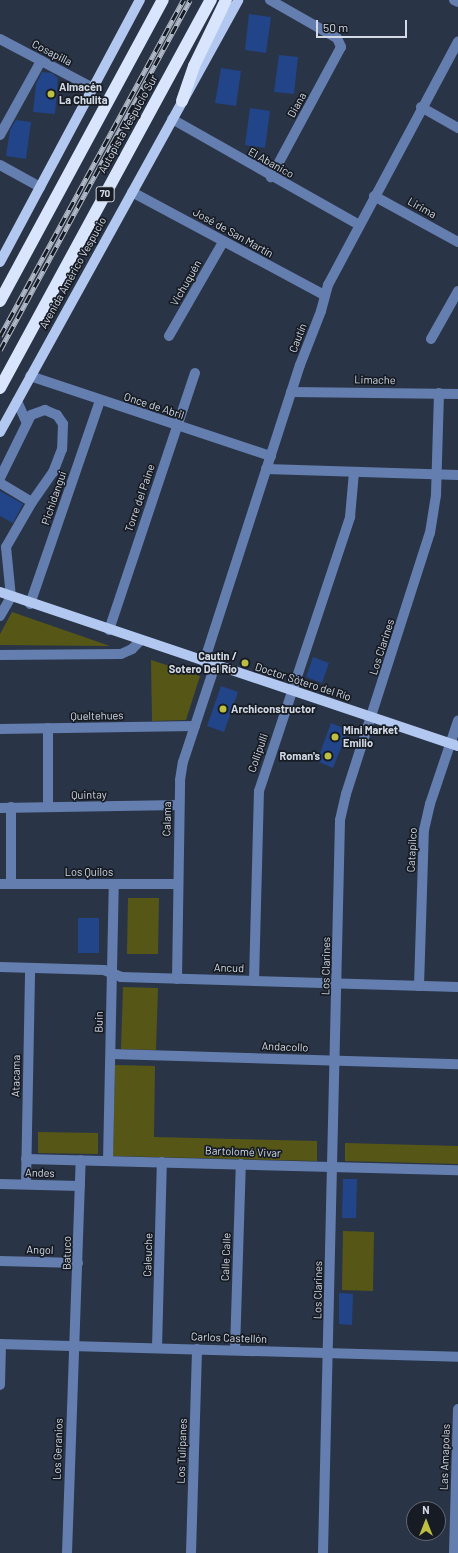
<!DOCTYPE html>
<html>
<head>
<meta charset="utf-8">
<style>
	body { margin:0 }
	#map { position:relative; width:458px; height:1553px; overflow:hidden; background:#2a3447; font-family:Barlow,sans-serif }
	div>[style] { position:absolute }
	.green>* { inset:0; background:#565716 }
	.building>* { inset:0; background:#248 }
	.minor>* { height:10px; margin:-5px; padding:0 5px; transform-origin:5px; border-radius:5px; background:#647eaf }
	.major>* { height:10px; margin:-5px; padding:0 5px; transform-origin:5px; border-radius:5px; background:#b2c8f0 }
	.highway>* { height:12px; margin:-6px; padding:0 6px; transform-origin:6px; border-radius:6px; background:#d8e5fd }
	.rail>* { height:4.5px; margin-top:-2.25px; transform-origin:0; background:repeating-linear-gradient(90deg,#171c24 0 9px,#b1b9c6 0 18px); box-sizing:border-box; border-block:1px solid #b1b9c6 }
	.dots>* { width:11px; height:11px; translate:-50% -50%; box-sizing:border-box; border:2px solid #171c24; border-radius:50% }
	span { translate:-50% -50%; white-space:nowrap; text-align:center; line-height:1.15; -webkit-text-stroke:3.5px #171c24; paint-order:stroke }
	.shield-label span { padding:1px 3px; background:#171c24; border:1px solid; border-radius:3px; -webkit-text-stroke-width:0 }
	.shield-label { font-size:10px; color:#d3dae6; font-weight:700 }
	.street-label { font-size:11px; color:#d3dae6 }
	.poi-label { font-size:11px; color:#d3dae6; font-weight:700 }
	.left { translate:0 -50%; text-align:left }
	.right { translate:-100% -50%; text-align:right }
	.north { position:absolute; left:406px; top:1501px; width:40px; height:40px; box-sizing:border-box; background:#171c24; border:1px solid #626872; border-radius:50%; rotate:0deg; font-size:11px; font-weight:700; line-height:16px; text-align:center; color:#d3dae6 }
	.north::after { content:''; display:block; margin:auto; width:14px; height:18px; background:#bdbf43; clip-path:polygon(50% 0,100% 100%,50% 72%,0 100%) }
	.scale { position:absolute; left:316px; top:20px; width:91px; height:18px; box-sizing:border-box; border:2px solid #d3dae6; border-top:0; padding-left:5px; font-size:12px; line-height:14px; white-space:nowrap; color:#d3dae6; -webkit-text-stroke:3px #171c24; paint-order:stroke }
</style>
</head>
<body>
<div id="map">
	<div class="green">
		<div style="clip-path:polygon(12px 612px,110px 646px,0 645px,0 634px)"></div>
		<div style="clip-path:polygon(151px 660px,200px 676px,186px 720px,152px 721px)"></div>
		<div style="clip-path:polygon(128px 898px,159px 898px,158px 954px,127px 954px)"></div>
		<div style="clip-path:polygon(123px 987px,158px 988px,156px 1050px,121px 1049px)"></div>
		<div style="clip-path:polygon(115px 1065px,155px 1066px,154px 1137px,317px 1141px,317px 1161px,113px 1156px)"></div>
		<div style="clip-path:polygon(38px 1132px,98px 1133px,98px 1154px,38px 1153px)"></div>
		<div style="clip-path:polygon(345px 1143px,458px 1146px,458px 1164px,345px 1161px)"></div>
		<div style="clip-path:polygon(343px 1231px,374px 1232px,373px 1291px,342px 1290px)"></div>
	</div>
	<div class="building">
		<div style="clip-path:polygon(249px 14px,271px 17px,266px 53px,245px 50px)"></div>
		<div style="clip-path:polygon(279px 55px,298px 57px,294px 94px,274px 92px)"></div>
		<div style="clip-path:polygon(221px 68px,241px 71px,236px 106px,215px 103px)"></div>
		<div style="clip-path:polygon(42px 72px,52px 73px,58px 78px,55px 114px,33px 112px,36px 84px)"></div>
		<div style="clip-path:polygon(250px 108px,270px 111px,265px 148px,245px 145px)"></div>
		<div style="clip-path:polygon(16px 120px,31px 122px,26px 159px,6px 156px,10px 130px)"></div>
		<div style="clip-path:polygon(0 491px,23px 504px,13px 523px,0 516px)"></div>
		<div style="clip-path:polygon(313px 657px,329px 663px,322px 683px,306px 677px)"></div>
		<div style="clip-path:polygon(221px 686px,238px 692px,224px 732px,207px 726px)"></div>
		<div style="clip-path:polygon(331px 723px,348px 730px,333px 768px,317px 761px)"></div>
		<div style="clip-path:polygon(78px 918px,99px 918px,99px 953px,78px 953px)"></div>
		<div style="clip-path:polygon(343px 1179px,357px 1179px,356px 1218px,342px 1218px)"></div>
		<div style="clip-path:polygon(339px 1293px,353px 1294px,352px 1325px,339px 1324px)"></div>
	</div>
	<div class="minor">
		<div style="left:270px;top:0;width:77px;rotate:29.6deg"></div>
		<div style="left:337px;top:38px;width:10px;rotate:66deg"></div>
		<div style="left:341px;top:47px;width:148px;rotate:118.3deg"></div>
		<div style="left:454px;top:0;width:4px;rotate:27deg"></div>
		<div style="left:0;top:39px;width:105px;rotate:27.8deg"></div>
		<div style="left:421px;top:107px;width:43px;rotate:29.6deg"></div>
		<div style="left:172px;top:119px;width:215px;rotate:29.5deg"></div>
		<div style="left:0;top:135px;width:85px;rotate:-61deg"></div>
		<div style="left:0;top:165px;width:46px;rotate:28.8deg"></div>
		<div style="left:132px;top:192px;width:218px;rotate:28.2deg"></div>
		<div style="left:374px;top:196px;width:96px;rotate:28.7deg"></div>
		<div style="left:169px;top:336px;width:108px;rotate:-60.1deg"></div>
		<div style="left:431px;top:339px;width:55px;rotate:-60.6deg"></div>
		<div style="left:30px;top:376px;width:254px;rotate:18.4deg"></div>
		<div style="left:291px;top:392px;width:167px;rotate:0.7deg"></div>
		<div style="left:17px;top:401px;width:24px;rotate:66deg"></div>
		<div style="left:266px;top:469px;width:192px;rotate:1.8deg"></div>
		<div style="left:0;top:478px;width:70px;rotate:-63.8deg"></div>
		<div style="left:31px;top:415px;width:15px;rotate:-20deg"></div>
		<div style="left:45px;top:410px;width:13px;rotate:23deg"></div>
		<div style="left:57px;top:415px;width:11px;rotate:56deg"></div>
		<div style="left:63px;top:424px;width:25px;rotate:92deg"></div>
		<div style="left:62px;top:449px;width:25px;rotate:111deg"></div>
		<div style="left:53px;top:472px;width:37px;rotate:125deg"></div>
		<div style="left:32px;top:502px;width:52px;rotate:120deg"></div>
		<div style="left:6px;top:547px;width:50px;rotate:84.3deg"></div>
		<div style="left:11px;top:597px;width:22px;rotate:120deg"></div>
		<div style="left:0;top:483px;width:37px;rotate:31deg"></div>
		<div style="left:30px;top:604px;width:215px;rotate:-71deg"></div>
		<div style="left:109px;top:630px;width:271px;rotate:-71.5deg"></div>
		<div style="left:0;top:655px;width:121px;rotate:-0.5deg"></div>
		<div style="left:121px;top:654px;width:12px;rotate:-24deg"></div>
		<div style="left:132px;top:649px;width:11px;rotate:-45deg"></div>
		<div style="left:204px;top:662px;width:312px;rotate:-72.1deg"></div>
		<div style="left:300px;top:365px;width:58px;rotate:-68.7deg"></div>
		<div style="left:321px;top:311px;width:27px;rotate:-75deg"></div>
		<div style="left:328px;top:285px;width:276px;rotate:-61.9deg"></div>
		<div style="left:48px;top:728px;width:79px;rotate:90deg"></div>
		<div style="left:0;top:729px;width:195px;rotate:-0.9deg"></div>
		<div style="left:11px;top:807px;width:77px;rotate:90deg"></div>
		<div style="left:0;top:808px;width:179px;rotate:-1deg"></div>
		<div style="left:0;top:884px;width:178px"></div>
		<div style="left:0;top:967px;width:104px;rotate:1.7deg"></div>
		<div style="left:104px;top:970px;width:18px;rotate:22deg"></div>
		<div style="left:121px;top:977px;width:337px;rotate:1.7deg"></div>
		<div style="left:177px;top:979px;width:199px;rotate:-89.1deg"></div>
		<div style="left:180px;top:780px;width:18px;rotate:-81deg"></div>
		<div style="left:183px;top:762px;width:102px;rotate:-71.7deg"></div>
		<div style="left:254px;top:981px;width:190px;rotate:-88.5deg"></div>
		<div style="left:259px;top:791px;width:289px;rotate:-71.6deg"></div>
		<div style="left:350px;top:517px;width:45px;rotate:-84.9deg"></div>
		<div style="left:419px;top:986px;width:156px;rotate:-88.2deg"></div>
		<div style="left:424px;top:830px;width:27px;rotate:-77deg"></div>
		<div style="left:430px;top:804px;width:88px;rotate:-71.4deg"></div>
		<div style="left:111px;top:1054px;width:347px;rotate:1.7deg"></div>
		<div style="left:26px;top:1159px;width:432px;rotate:1.5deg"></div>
		<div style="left:108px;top:1161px;width:277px;rotate:-88.8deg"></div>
		<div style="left:0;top:1184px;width:80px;rotate:1.4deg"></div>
		<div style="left:26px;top:1184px;width:216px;rotate:-88.9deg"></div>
		<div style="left:0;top:1261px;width:78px;rotate:1.5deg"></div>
		<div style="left:0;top:1344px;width:458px;rotate:1.6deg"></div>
		<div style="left:157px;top:1348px;width:186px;rotate:-88.5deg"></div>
		<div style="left:235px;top:1350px;width:186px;rotate:-88.2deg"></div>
		<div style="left:0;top:1385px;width:41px;rotate:-88.6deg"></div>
		<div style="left:67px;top:1553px;width:393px;rotate:-88deg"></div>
		<div style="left:191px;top:1553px;width:204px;rotate:-88.3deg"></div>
		<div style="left:323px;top:1553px;width:733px;rotate:-88.67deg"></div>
		<div style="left:340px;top:820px;width:27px;rotate:-77deg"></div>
		<div style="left:346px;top:794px;width:274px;rotate:-72.2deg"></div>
		<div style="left:430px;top:533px;width:39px;rotate:-81deg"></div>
		<div style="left:436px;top:494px;width:101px;rotate:-88.3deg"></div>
		<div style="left:454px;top:1553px;width:144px;rotate:-88.4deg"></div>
	</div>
	<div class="major">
		<div style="left:0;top:262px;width:297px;rotate:-61.9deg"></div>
		<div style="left:0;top:432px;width:493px;rotate:-61.1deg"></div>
		<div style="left:0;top:592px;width:483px;rotate:18.6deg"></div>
	</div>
	<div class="highway">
		<div style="left:182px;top:101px;width:37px;rotate:-71deg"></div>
		<div style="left:194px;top:66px;width:73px;rotate:-64.1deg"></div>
		<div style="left:0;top:301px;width:342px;rotate:-61.6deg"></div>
		<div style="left:0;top:388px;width:442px;rotate:-61.5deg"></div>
	</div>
	<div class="rail">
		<div style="left:0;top:336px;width:383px;rotate:-61.4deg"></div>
		<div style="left:0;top:350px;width:398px;rotate:-61.5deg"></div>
	</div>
	<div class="dots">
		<div style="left:51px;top:94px;background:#bdbf43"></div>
		<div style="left:245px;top:663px;background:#bdbf43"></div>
		<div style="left:223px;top:709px;background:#bdbf43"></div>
		<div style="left:335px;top:737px;background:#bdbf43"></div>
		<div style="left:328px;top:756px;background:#bdbf43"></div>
	</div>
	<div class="shield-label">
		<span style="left:105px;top:194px">70</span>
	</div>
	<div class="street-label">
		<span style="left:52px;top:53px;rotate:27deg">Cosapilla</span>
		<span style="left:297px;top:105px;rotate:-61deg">Diana</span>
		<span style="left:128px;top:124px;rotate:-61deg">Autopista Vespucio Sur</span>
		<span style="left:271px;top:163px;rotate:29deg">El Abanico</span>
		<span style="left:422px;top:208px;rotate:29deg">Lirima</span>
		<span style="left:233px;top:233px;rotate:29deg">José de San Martín</span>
		<span style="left:73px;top:273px;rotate:-61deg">Avenida Américo Vespucio</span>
		<span style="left:186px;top:283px;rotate:-60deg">Vichuquén</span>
		<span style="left:298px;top:338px;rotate:-69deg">Cautín</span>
		<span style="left:375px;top:380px;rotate:1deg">Limache</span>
		<span style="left:154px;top:406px;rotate:18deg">Once de Abril</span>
		<span style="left:54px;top:498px;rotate:-71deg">Pichidangui</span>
		<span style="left:140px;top:498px;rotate:-71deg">Torre del Paine</span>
		<span style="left:382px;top:647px;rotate:-72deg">Los Clarines</span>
		<span style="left:303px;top:682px;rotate:18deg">Doctor Sótero del Río</span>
		<span style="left:97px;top:716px;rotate:-1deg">Queltehues</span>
		<span style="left:258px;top:753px;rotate:-71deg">Collipulli</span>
		<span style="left:89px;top:795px;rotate:-1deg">Quintay</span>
		<span style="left:167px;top:819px;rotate:-89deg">Calama</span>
		<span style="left:412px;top:850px;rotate:-87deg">Catapilco</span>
		<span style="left:89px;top:872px">Los Quilos</span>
		<span style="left:326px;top:966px;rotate:-89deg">Los Clarines</span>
		<span style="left:229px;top:968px;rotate:2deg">Ancud</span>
		<span style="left:99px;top:1022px;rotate:-89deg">Buin</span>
		<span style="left:285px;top:1047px;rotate:2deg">Andacollo</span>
		<span style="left:16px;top:1076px;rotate:-89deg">Atacama</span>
		<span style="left:243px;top:1152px;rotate:2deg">Bartolomé Vivar</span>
		<span style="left:40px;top:1173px;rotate:2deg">Andes</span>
		<span style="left:40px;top:1250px;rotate:2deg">Angol</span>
		<span style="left:67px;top:1253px;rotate:-89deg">Batuco</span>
		<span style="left:148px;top:1255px;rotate:-88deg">Caleuche</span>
		<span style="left:226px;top:1257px;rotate:-88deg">Calle Calle</span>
		<span style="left:318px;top:1290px;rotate:-89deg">Los Clarines</span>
		<span style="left:229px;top:1338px;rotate:2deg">Carlos Castellón</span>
		<span style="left:58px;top:1449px;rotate:-88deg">Los Geranios</span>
		<span style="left:182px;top:1451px;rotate:-88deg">Los Tulipanes</span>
		<span style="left:445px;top:1457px;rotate:-88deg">Las Amapolas</span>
	</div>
	<div class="poi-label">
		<span class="left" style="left:59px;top:94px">Almacén<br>La Chulita</span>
		<span class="right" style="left:237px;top:663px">Cautin /<br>Sotero Del Río</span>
		<span class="left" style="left:231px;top:709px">Archiconstructor</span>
		<span class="left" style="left:343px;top:737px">Mini Market<br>Emilio</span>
		<span class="right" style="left:320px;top:756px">Roman's</span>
	</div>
	<div class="north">N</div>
	<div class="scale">50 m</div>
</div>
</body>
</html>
